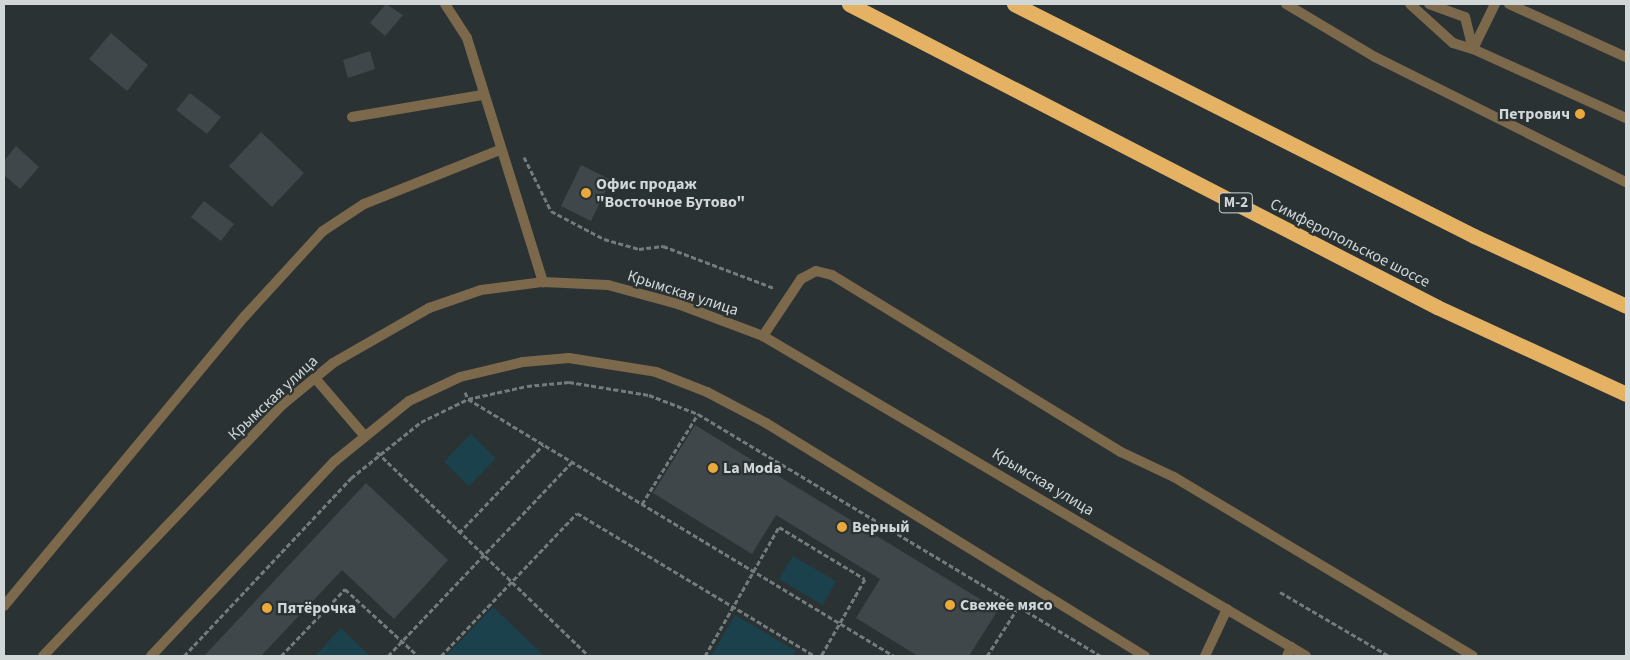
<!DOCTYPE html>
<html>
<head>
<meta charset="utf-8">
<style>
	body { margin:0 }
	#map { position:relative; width:1630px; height:660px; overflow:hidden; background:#2a3234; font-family:"Source Sans 3",sans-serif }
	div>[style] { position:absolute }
	.green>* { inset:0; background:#1b414c }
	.building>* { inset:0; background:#3f474a }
	.path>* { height:3px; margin-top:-1.5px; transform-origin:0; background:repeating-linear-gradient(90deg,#747b7c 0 5px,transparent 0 7.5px) }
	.service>* { height:10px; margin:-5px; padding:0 5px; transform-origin:5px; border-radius:5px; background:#7c684a }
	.tertiary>* { height:10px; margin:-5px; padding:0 5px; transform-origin:5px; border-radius:5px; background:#7c684a }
	.motorway>* { height:15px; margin:-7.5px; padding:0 7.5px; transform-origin:7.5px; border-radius:7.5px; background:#e5b264 }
	.dots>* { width:14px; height:14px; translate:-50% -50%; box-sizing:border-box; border:2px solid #2a3234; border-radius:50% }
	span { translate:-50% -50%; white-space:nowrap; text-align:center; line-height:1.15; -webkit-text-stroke:4.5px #2a3234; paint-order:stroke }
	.shield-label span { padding:1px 4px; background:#2a3234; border:1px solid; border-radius:4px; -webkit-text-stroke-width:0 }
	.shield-label { font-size:15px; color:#d1d6d7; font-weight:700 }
	.poi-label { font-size:16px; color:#d1d6d7; font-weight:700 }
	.right { translate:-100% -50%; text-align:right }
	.left { translate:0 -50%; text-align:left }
	.street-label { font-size:16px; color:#d1d6d7 }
	.frame { position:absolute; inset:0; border:5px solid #d1d6d7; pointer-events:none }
</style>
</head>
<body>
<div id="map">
	<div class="green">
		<div style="clip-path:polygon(471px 434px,496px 458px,469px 486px,444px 462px)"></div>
		<div style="clip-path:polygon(793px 556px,836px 581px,823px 605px,779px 579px)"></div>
		<div style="clip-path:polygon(493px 607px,544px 656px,446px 656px)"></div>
		<div style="clip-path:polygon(735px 615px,796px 651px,793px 656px,711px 656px)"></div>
		<div style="clip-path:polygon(341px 628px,370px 656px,315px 656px)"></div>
	</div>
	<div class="building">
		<div style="clip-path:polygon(386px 4px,403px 15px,385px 36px,370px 23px)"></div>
		<div style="clip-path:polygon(111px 33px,148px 65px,127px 91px,89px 59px)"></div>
		<div style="clip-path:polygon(370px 51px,375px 69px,348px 78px,343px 60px)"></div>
		<div style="clip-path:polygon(190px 93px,221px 117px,207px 134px,176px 110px)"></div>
		<div style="clip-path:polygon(261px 132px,304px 173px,272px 207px,229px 166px)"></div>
		<div style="clip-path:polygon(16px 146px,39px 167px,20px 189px,4px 175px,4px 161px)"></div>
		<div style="clip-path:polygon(581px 165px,611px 180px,591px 221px,561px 206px)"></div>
		<div style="clip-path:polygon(204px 201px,234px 224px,221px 241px,191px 217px)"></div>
		<div style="clip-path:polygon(695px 425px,998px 610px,969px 656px,918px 656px,856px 618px,880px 579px,776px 515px,752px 554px,653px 493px)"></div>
		<div style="clip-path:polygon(366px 483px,448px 560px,421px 590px,394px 619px,342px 570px,261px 656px,204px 656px)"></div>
	</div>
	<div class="path">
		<div style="left:524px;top:157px;width:60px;rotate:63.4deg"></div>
		<div style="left:551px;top:211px;width:60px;rotate:27.8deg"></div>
		<div style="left:604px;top:239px;width:36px;rotate:16deg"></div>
		<div style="left:639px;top:249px;width:24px;rotate:-7deg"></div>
		<div style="left:663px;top:246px;width:119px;rotate:20.7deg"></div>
		<div style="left:465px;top:392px;width:8px;rotate:67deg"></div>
		<div style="left:468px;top:399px;width:498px;rotate:31.1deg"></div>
		<div style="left:377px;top:452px;width:294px;rotate:43.9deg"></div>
		<div style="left:642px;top:504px;width:106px;rotate:-58.1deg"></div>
		<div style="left:459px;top:533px;width:122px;rotate:-46.3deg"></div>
		<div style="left:1280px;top:592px;width:126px;rotate:30.4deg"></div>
		<div style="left:184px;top:656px;width:244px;rotate:-46.8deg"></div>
		<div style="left:351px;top:478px;width:90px;rotate:-38.7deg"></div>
		<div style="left:421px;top:422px;width:52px;rotate:-26.1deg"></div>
		<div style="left:468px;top:399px;width:60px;rotate:-12.4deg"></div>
		<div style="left:527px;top:386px;width:42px;rotate:-5.4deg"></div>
		<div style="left:569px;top:382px;width:81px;rotate:9.2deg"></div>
		<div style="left:649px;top:395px;width:53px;rotate:21.2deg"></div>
		<div style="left:698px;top:414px;width:469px;rotate:31deg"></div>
		<div style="left:281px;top:656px;width:93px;rotate:-46.3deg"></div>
		<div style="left:345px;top:589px;width:99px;rotate:42.5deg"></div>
		<div style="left:388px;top:656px;width:267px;rotate:-46.5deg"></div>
		<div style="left:441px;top:656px;width:197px;rotate:-46.4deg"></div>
		<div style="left:577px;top:513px;width:278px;rotate:31deg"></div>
		<div style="left:705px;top:656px;width:149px;rotate:-60.2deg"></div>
		<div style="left:779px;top:527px;width:100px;rotate:31.2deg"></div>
		<div style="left:865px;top:579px;width:89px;rotate:119.7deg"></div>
		<div style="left:987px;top:656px;width:59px;rotate:-57.4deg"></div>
	</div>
	<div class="service">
		<div style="left:1410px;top:4px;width:58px;rotate:42.2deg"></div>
		<div style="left:1453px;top:43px;width:21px;rotate:17deg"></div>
		<div style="left:1429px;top:4px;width:38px;rotate:20deg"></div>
		<div style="left:1465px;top:17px;width:33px;rotate:76deg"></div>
		<div style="left:1495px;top:4px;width:50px;rotate:116.1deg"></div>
		<div style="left:1473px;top:49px;width:168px;rotate:24.3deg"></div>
		<div style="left:1509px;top:4px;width:128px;rotate:24.4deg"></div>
		<div style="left:352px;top:117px;width:132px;rotate:-9.6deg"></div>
		<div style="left:763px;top:336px;width:69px;rotate:-56.3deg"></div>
		<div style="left:801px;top:279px;width:17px;rotate:-28deg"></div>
		<div style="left:816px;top:271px;width:16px;rotate:14deg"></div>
		<div style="left:832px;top:275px;width:339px;rotate:31.5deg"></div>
		<div style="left:1121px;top:452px;width:59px;rotate:25.3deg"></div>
		<div style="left:1174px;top:477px;width:348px;rotate:30.9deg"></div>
		<div style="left:315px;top:378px;width:74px;rotate:49.4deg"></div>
		<div style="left:4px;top:606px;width:377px;rotate:-50.3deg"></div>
		<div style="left:245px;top:316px;width:115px;rotate:-47.5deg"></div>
		<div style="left:323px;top:231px;width:49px;rotate:-33.4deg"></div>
		<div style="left:364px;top:204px;width:146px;rotate:-21.7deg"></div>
		<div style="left:151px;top:656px;width:268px;rotate:-46.7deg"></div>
		<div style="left:335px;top:461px;width:95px;rotate:-39deg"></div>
		<div style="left:409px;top:401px;width:56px;rotate:-25.2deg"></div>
		<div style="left:460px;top:377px;width:65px;rotate:-13.4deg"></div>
		<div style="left:523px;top:362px;width:46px;rotate:-5deg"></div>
		<div style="left:569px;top:358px;width:88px;rotate:9.1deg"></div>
		<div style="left:656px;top:372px;width:55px;rotate:21.4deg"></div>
		<div style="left:707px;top:392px;width:67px;rotate:27.7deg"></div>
		<div style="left:766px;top:423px;width:445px;rotate:31.6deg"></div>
		<div style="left:1205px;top:656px;width:52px;rotate:-64.9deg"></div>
		<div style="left:1287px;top:656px;width:10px;rotate:-66deg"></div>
	</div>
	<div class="tertiary">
		<div style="left:445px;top:4px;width:40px;rotate:57.1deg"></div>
		<div style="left:467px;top:38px;width:256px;rotate:72.7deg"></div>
		<div style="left:1286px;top:4px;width:104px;rotate:30.8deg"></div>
		<div style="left:1375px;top:57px;width:280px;rotate:26.5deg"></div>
		<div style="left:43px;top:656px;width:345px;rotate:-46.4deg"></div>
		<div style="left:281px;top:406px;width:67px;rotate:-39.6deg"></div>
		<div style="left:333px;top:363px;width:111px;rotate:-29.8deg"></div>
		<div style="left:429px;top:308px;width:55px;rotate:-19.1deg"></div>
		<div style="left:481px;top:290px;width:63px;rotate:-7.4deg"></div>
		<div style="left:543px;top:282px;width:65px;rotate:2.6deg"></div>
		<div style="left:608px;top:285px;width:73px;rotate:15.2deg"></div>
		<div style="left:678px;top:304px;width:91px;rotate:20.6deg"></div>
		<div style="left:763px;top:336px;width:630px;rotate:30.51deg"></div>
	</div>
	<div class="motorway">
		<div style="left:849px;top:4px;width:661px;rotate:27.26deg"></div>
		<div style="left:1437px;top:307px;width:208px;rotate:24.7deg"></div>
		<div style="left:1014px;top:4px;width:515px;rotate:26.76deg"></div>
		<div style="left:1474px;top:236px;width:167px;rotate:24.7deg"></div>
	</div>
	<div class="dots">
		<div style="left:1580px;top:114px;background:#eba93a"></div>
		<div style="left:586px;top:193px;background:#eba93a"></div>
		<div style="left:713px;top:468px;background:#eba93a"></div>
		<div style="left:842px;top:527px;background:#eba93a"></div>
		<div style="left:950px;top:605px;background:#eba93a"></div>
		<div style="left:267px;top:608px;background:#eba93a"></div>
	</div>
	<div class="shield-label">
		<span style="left:1236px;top:203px">М-2</span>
	</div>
	<div class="poi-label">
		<span class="right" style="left:1570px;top:114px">Петрович</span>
		<span class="left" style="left:596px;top:193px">Офис продаж<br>"Восточное Бутово"</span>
		<span class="left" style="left:723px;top:468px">La Moda</span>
		<span class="left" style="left:852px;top:527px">Верный</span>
		<span class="left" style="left:960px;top:605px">Свежее мясо</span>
		<span class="left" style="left:277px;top:608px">Пятёрочка</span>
	</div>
	<div class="street-label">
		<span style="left:1350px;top:243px;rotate:27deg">Симферопольское шоссе</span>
		<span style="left:683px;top:293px;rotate:18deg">Крымская улица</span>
		<span style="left:273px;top:398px;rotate:-43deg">Крымская улица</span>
		<span style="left:1043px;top:482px;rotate:31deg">Крымская улица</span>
	</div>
	<div class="frame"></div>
</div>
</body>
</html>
